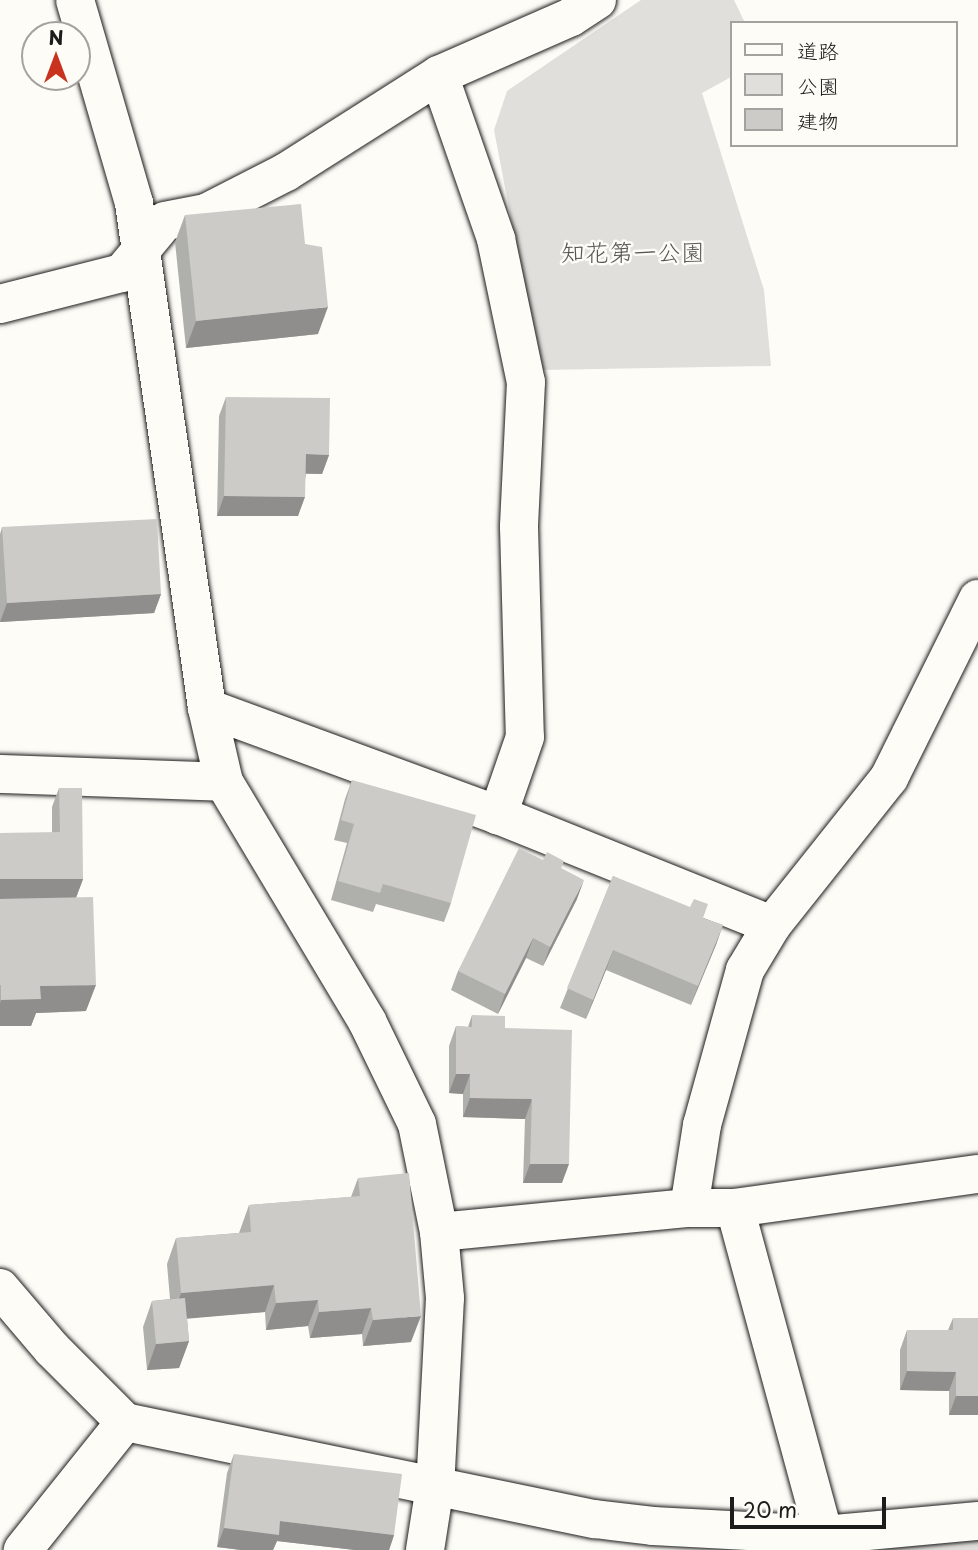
<!DOCTYPE html>
<html>
<head>
<meta charset="utf-8">
<style>
	body { margin:0 }
	#map { position:relative; width:978px; height:1550px; overflow:hidden; background:#fdfcf7; font-family:"Playpen Sans","Klee One",sans-serif }
	div>[style] { position:absolute }
	.green>* { inset:0; background:#e0dfdb }
	.roads { filter:drop-shadow(0 0 2px #1c1c1c) drop-shadow(0 0 2px #1c1c1c) }
	.minor>* { height:38px; margin:-19px; padding:0 19px; transform-origin:19px; border-radius:19px; background:#fdfcf7 }
	.wall>* { inset:0; background:#afafac }
	.shaded-wall>* { inset:0; background:#8f8e8c }
	.building>* { inset:0; background:#cccbc8 }
	span { translate:-50% -50%; white-space:nowrap; text-align:center; line-height:1.15; -webkit-text-stroke:5px #fdfcf7; paint-order:stroke }
	.park-label { font-size:24px; color:#575655 }
	.legend { position:absolute; left:730px; top:21px; width:228px; height:126px; box-sizing:border-box; background:#fdfcf7; border:2px solid #a3a29f; margin:0; padding:9px 12px; list-style:none; font-size:21px; color:#1c1c1c }
	.legend li { display:flex; align-items:center; gap:14px; height:35px }
	.legend b { width:35px; border:2px solid #a3a29f }
	.north { position:absolute; left:21px; top:21px; width:70px; height:70px; box-sizing:border-box; background:#fdfcf7; border:2px solid #a3a29f; border-radius:50%; rotate:0deg; font-size:19px; font-weight:700; line-height:28px; text-align:center; color:#1c1c1c }
	.north::after { content:''; display:block; margin:auto; width:24px; height:32px; background:#c8321e; clip-path:polygon(50% 0,100% 100%,50% 72%,0 100%) }
	.scale { position:absolute; left:730px; top:1497px; width:156px; height:32px; box-sizing:border-box; border:4px solid #1c1c1c; border-top:0; padding-left:9px; font-size:21px; line-height:24px; white-space:nowrap; color:#1c1c1c; -webkit-text-stroke:5px #fdfcf7; paint-order:stroke }
</style>
</head>
<body>
<div id="map">
	<div class="green">
		<div style="clip-path:polygon(641px 0,734px 0,745px 23px,731px 23px,731px 77px,702px 93px,764px 290px,771px 366px,540px 370px,494px 130px,507px 91px)"></div>
		<div style="clip-path:polygon(978px 1521px,978px 1550px,885px 1550px,881px 1532px)"></div>
	</div>
	<div class="roads">
		<div class="minor">
			<div style="left:75px;top:0;width:211px;rotate:73.8deg"></div>
			<div style="left:134px;top:203px;width:510px;rotate:81.77deg"></div>
			<div style="left:207px;top:708px;width:76px;rotate:77.1deg"></div>
			<div style="left:224px;top:782px;width:279px;rotate:59.1deg"></div>
			<div style="left:367px;top:1021px;width:114px;rotate:64.1deg"></div>
			<div style="left:417px;top:1124px;width:110px;rotate:78.5deg"></div>
			<div style="left:439px;top:1232px;width:66px;rotate:84.8deg"></div>
			<div style="left:445px;top:1298px;width:188px;rotate:93deg"></div>
			<div style="left:435px;top:1486px;width:65px;rotate:98.9deg"></div>
			<div style="left:439px;top:75px;width:174px;rotate:70.8deg"></div>
			<div style="left:496px;top:239px;width:146px;rotate:78.2deg"></div>
			<div style="left:526px;top:382px;width:145px;rotate:92.8deg"></div>
			<div style="left:519px;top:527px;width:210px;rotate:88.4deg"></div>
			<div style="left:525px;top:737px;width:83px;rotate:109.1deg"></div>
			<div style="left:0;top:304px;width:126px;rotate:-14.3deg"></div>
			<div style="left:122px;top:273px;width:67px;rotate:-50.4deg"></div>
			<div style="left:165px;top:221px;width:42px;rotate:-11deg"></div>
			<div style="left:206px;top:213px;width:90px;rotate:-27.1deg"></div>
			<div style="left:286px;top:172px;width:181px;rotate:-32.4deg"></div>
			<div style="left:439px;top:75px;width:144px;rotate:-23.7deg"></div>
			<div style="left:571px;top:17px;width:31px;rotate:-33deg"></div>
			<div style="left:207px;top:708px;width:310px;rotate:20.2deg"></div>
			<div style="left:498px;top:815px;width:295px;rotate:21.9deg"></div>
			<div style="left:0;top:774px;width:224px;rotate:2deg"></div>
			<div style="left:689px;top:1208px;width:84px;rotate:-81.1deg"></div>
			<div style="left:702px;top:1125px;width:161px;rotate:-74.5deg"></div>
			<div style="left:745px;top:970px;width:52px;rotate:-59deg"></div>
			<div style="left:772px;top:925px;width:188px;rotate:-51.5deg"></div>
			<div style="left:889px;top:778px;width:200px;rotate:-63.6deg"></div>
			<div style="left:735px;top:1208px;width:339px;rotate:74.8deg"></div>
			<div style="left:439px;top:1232px;width:251px;rotate:-5.5deg"></div>
			<div style="left:689px;top:1208px;width:46px"></div>
			<div style="left:735px;top:1208px;width:245px;rotate:-8deg"></div>
			<div style="left:0;top:1288px;width:80px;rotate:49.6deg"></div>
			<div style="left:52px;top:1349px;width:103px;rotate:45deg"></div>
			<div style="left:125px;top:1422px;width:164px;rotate:128.6deg"></div>
			<div style="left:125px;top:1422px;width:480px;rotate:11.7deg"></div>
			<div style="left:595px;top:1519px;width:58px;rotate:6.9deg"></div>
			<div style="left:653px;top:1526px;width:171px;rotate:3deg"></div>
			<div style="left:824px;top:1535px;width:155px;rotate:-5.2deg"></div>
		</div>
	</div>
	<div class="wall">
		<div style="clip-path:polygon(185px 215px,305px 244px,318px 334px,186px 348px,175px 242px)"></div>
		<div style="clip-path:polygon(226px 397px,329px 455px,322px 474px,306px 474px,298px 516px,217px 516px,219px 416px)"></div>
		<div style="clip-path:polygon(2px 527px,161px 594px,154px 613px,0 622px,0 534px)"></div>
		<div style="clip-path:polygon(352px 780px,451px 903px,444px 922px,376px 904px,373px 912px,331px 900px,347px 843px,334px 840px,345px 799px)"></div>
		<div style="clip-path:polygon(59px 788px,83px 879px,76px 897px,86px 1011px,36px 1013px,31px 1026px,0 1026px,0 899px,52px 832px,52px 807px)"></div>
		<div style="clip-path:polygon(543px 860px,561px 868px,577px 899px,543px 966px,526px 958px,498px 1014px,451px 990px,458px 971px)"></div>
		<div style="clip-path:polygon(613px 876px,703px 918px,723px 925px,691px 1005px,606px 970px,586px 1019px,560px 1008px)"></div>
		<div style="clip-path:polygon(472px 1015px,505px 1028px,562px 1183px,523px 1183px,525px 1119px,463px 1117px,463px 1094px,449px 1093px,449px 1046px,456px 1026px,468px 1027px)"></div>
		<div style="clip-path:polygon(358px 1178px,411px 1342px,363px 1346px,362px 1334px,310px 1338px,308px 1326px,266px 1330px,265px 1312px,187px 1318px,189px 1341px,179px 1368px,147px 1370px,143px 1327px,152px 1301px,170px 1299px,167px 1264px,176px 1238px,239px 1233px,249px 1205px,351px 1197px)"></div>
		<div style="clip-path:polygon(953px 1318px,978px 1415px,949px 1415px,949px 1391px,900px 1390px,900px 1350px,907px 1330px,948px 1330px)"></div>
		<div style="clip-path:polygon(234px 1454px,394px 1535px,389px 1550px,355px 1550px,277px 1541px,273px 1550px,241px 1550px,217px 1547px,227px 1473px)"></div>
	</div>
	<div class="shaded-wall">
		<div style="clip-path:polygon(328px 307px,318px 334px,186px 348px,196px 321px)"></div>
		<div style="clip-path:polygon(306px 454px,329px 455px,322px 474px,299px 473px)"></div>
		<div style="clip-path:polygon(224px 496px,305px 497px,298px 516px,217px 516px)"></div>
		<div style="clip-path:polygon(161px 594px,154px 613px,0 622px,7px 603px)"></div>
		<div style="clip-path:polygon(0 879px,83px 879px,76px 898px,0 899px)"></div>
		<div style="clip-path:polygon(584px 880px,577px 899px,543px 966px,550px 947px)"></div>
		<div style="clip-path:polygon(723px 925px,716px 945px,691px 1005px,698px 986px)"></div>
		<div style="clip-path:polygon(533px 938px,526px 958px,498px 1014px,505px 994px)"></div>
		<div style="clip-path:polygon(613px 950px,606px 970px,586px 1019px,593px 1000px)"></div>
		<div style="clip-path:polygon(96px 985px,86px 1011px,36px 1013px,31px 1026px,0 1026px,0 1003px,1px 1000px,40px 986px)"></div>
		<div style="clip-path:polygon(456px 1074px,470px 1074px,463px 1094px,449px 1093px)"></div>
		<div style="clip-path:polygon(470px 1098px,532px 1099px,525px 1119px,463px 1117px)"></div>
		<div style="clip-path:polygon(530px 1164px,569px 1164px,562px 1183px,523px 1183px)"></div>
		<div style="clip-path:polygon(274px 1285px,265px 1312px,172px 1320px,181px 1293px)"></div>
		<div style="clip-path:polygon(318px 1300px,308px 1326px,266px 1330px,276px 1303px)"></div>
		<div style="clip-path:polygon(371px 1308px,362px 1334px,310px 1338px,319px 1312px)"></div>
		<div style="clip-path:polygon(421px 1316px,411px 1342px,363px 1346px,373px 1320px)"></div>
		<div style="clip-path:polygon(189px 1341px,179px 1368px,147px 1370px,156px 1344px)"></div>
		<div style="clip-path:polygon(907px 1371px,956px 1372px,949px 1391px,900px 1390px)"></div>
		<div style="clip-path:polygon(956px 1396px,978px 1396px,978px 1415px,949px 1415px)"></div>
		<div style="clip-path:polygon(280px 1521px,394px 1535px,389px 1550px,355px 1550px,277px 1541px,273px 1550px,241px 1550px,217px 1547px,224px 1528px)"></div>
	</div>
	<div class="building">
		<div style="clip-path:polygon(301px 204px,305px 244px,322px 247px,328px 307px,196px 321px,185px 215px)"></div>
		<div style="clip-path:polygon(226px 397px,330px 398px,329px 455px,306px 454px,305px 497px,224px 496px)"></div>
		<div style="clip-path:polygon(157px 519px,161px 594px,7px 603px,2px 527px)"></div>
		<div style="clip-path:polygon(352px 780px,476px 815px,451px 903px,383px 884px,380px 893px,338px 881px,354px 824px,341px 820px)"></div>
		<div style="clip-path:polygon(59px 788px,82px 788px,83px 879px,0 879px,0 833px,60px 832px)"></div>
		<div style="clip-path:polygon(519px 848px,543px 860px,547px 852px,564px 861px,561px 868px,584px 880px,550px 947px,533px 938px,505px 994px,458px 971px)"></div>
		<div style="clip-path:polygon(613px 876px,690px 907px,694px 899px,708px 904px,703px 918px,723px 925px,698px 986px,613px 950px,593px 1000px,567px 988px)"></div>
		<div style="clip-path:polygon(93px 897px,96px 985px,40px 986px,41px 999px,1px 1000px,1px 985px,0 985px,0 899px)"></div>
		<div style="clip-path:polygon(472px 1015px,505px 1016px,505px 1028px,572px 1030px,569px 1164px,530px 1164px,532px 1099px,470px 1098px,470px 1074px,456px 1074px,456px 1026px,472px 1027px)"></div>
		<div style="clip-path:polygon(409px 1173px,421px 1316px,373px 1320px,371px 1308px,319px 1312px,318px 1300px,276px 1303px,274px 1285px,181px 1293px,176px 1238px,251px 1232px,249px 1205px,360px 1196px,358px 1178px)"></div>
		<div style="clip-path:polygon(185px 1298px,189px 1341px,156px 1344px,152px 1301px)"></div>
		<div style="clip-path:polygon(953px 1318px,978px 1318px,978px 1396px,956px 1396px,956px 1372px,907px 1371px,907px 1330px,953px 1330px)"></div>
		<div style="clip-path:polygon(234px 1454px,402px 1474px,394px 1535px,280px 1521px,279px 1535px,224px 1528px)"></div>
	</div>
	<div class="park-label">
		<span style="left:633px;top:252px">知花第一公園</span>
	</div>
	<ul class="legend">
	<li><b style="height:9px;background:#fdfcf7"></b>道路</li>
	<li><b style="height:19px;background:#e0dfdb"></b>公園</li>
	<li><b style="height:19px;background:#cccbc8"></b>建物</li>
	</ul>
	<div class="north">N</div>
	<div class="scale">20 m</div>
</div>
</body>
</html>
